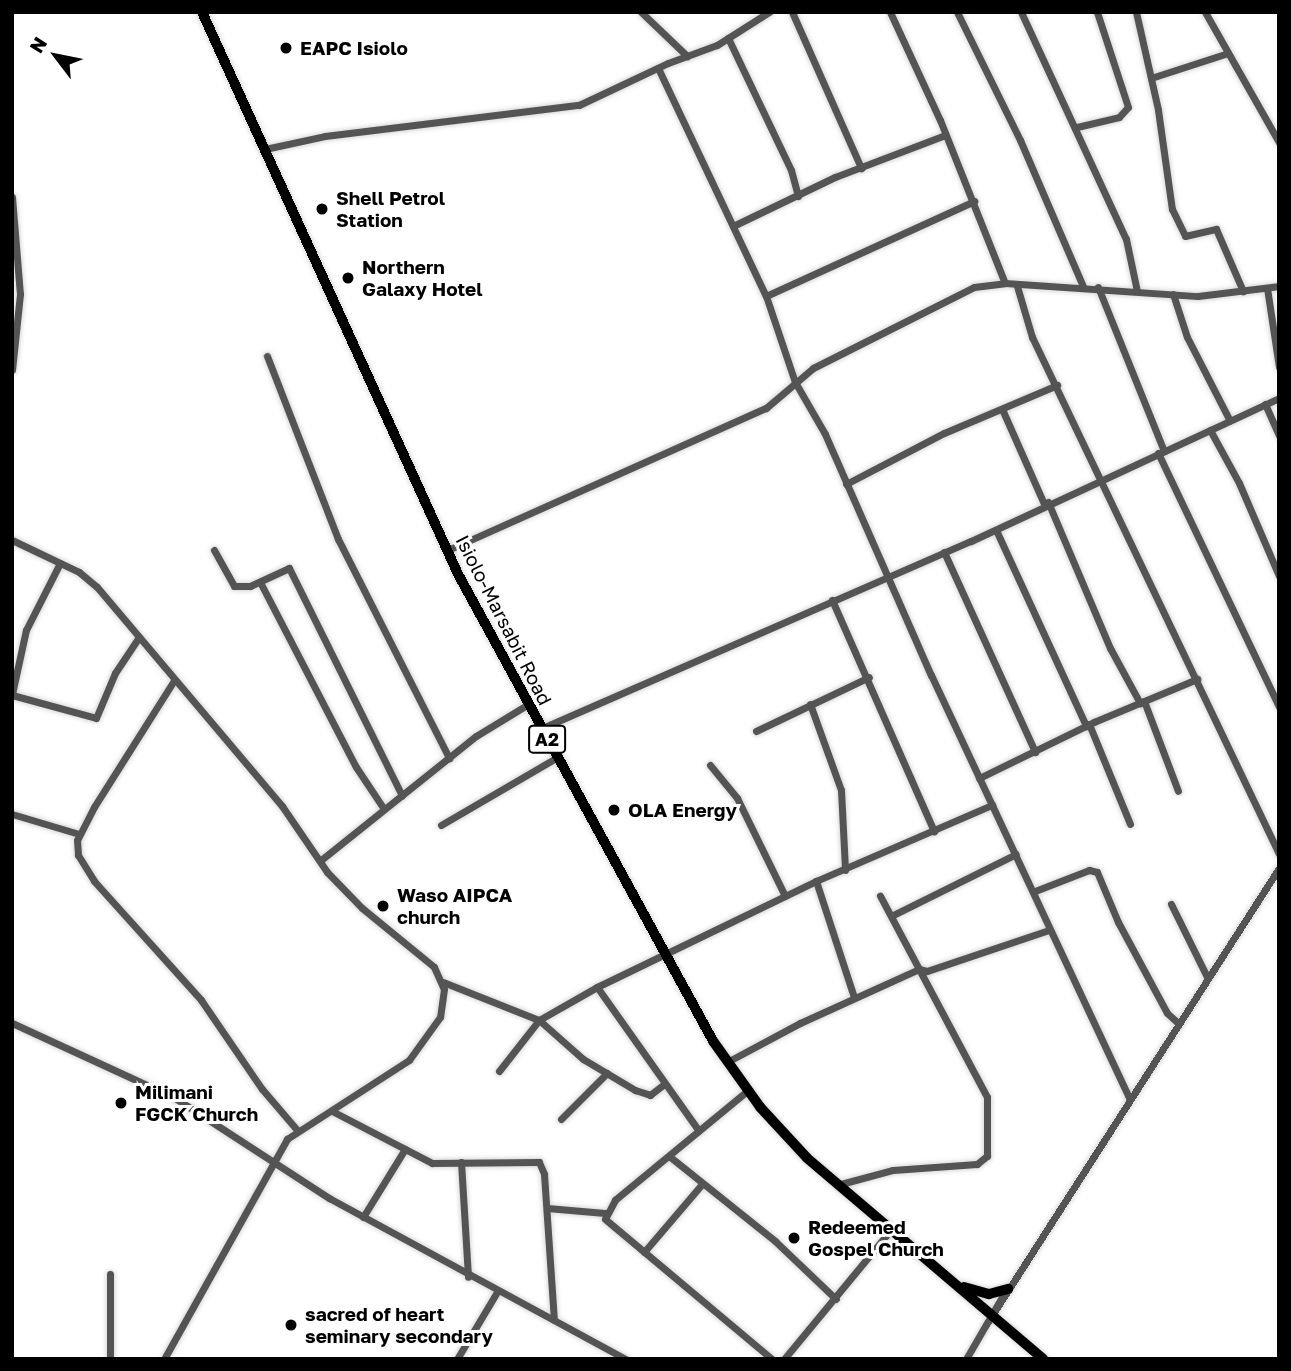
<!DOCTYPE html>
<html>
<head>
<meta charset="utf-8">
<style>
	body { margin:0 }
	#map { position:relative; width:1291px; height:1371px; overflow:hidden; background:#fff; font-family:"Golos Text",sans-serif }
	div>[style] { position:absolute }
	.roads { filter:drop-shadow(0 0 2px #dbdbdb) drop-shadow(0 0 2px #dbdbdb) }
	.minor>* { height:7px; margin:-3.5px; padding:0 3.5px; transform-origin:3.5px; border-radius:3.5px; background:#545454 }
	.highway>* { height:10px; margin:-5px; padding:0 5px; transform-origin:5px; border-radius:5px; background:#000 }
	.dots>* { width:19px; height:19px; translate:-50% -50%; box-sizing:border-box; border:4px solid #fff; border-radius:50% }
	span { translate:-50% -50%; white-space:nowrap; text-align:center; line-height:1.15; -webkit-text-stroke:6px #fff; paint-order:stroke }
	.shield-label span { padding:2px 5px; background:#fff; border:2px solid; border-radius:5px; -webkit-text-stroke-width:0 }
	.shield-label { font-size:18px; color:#000; font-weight:700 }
	.poi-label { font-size:19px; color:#000; font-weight:700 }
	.left { translate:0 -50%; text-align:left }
	.street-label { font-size:19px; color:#000 }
	.frame { position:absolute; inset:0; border:14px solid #000; pointer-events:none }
	.north { position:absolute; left:21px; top:21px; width:70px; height:70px; -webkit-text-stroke:5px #fff; paint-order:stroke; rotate:302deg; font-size:19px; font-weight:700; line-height:28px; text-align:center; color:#000 }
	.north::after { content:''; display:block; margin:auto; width:24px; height:32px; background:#000; clip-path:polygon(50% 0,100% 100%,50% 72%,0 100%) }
</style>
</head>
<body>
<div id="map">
	<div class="roads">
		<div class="minor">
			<div style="left:641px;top:12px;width:64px;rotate:43.7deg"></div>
			<div style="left:792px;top:12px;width:171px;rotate:66.1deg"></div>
			<div style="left:890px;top:12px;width:119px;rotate:65.2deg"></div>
			<div style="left:940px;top:120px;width:175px;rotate:68.3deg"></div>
			<div style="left:957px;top:12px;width:143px;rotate:63.8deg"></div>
			<div style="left:1020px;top:140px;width:159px;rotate:66.7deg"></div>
			<div style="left:1021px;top:12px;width:250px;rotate:65.2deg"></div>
			<div style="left:1126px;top:239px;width:53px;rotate:78.1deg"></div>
			<div style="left:1136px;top:12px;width:100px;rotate:77.3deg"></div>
			<div style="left:1158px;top:110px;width:100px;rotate:82deg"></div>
			<div style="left:1172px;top:209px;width:30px;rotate:64deg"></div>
			<div style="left:1185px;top:236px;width:32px;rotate:-13deg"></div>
			<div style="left:1216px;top:229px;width:68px;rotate:66.5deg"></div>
			<div style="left:1205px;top:12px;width:150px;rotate:60.4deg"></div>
			<div style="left:728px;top:38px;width:146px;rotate:64.5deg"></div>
			<div style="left:791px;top:170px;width:27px;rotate:75deg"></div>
			<div style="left:658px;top:68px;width:252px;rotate:64.7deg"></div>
			<div style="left:766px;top:296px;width:91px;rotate:71.4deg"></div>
			<div style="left:795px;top:382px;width:60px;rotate:60deg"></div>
			<div style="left:825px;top:434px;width:263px;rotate:66.3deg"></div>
			<div style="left:931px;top:675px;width:467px;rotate:64.9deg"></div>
			<div style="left:1151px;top:78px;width:81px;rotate:-18deg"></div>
			<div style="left:1077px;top:127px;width:43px;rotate:-13.4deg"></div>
			<div style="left:1119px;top:117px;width:13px;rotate:-48deg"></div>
			<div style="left:1128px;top:107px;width:100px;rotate:-108.1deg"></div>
			<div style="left:265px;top:149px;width:61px;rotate:-12.2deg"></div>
			<div style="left:325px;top:136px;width:256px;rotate:-7deg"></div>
			<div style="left:579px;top:105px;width:98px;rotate:-25.3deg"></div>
			<div style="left:668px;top:63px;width:52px;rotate:-20.2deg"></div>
			<div style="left:717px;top:45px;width:62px;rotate:-32.4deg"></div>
			<div style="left:12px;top:197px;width:97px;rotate:85.3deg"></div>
			<div style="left:20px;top:294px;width:76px;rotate:96deg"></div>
			<div style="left:733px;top:226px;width:113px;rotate:-25.7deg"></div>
			<div style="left:835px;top:177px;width:118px;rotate:-20.9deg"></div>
			<div style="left:1017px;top:286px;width:53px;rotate:73.6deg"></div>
			<div style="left:1032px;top:337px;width:573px;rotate:64.46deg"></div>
			<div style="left:1098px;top:287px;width:177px;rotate:68.1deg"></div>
			<div style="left:1267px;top:288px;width:80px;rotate:81.4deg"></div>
			<div style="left:1173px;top:294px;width:45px;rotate:72deg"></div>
			<div style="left:1187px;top:337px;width:94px;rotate:62.9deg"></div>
			<div style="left:766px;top:296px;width:229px;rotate:-24.5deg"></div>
			<div style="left:267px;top:356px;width:196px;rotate:68.8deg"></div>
			<div style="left:338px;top:539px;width:246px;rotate:63.1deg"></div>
			<div style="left:1265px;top:404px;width:35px;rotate:66deg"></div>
			<div style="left:1002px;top:409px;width:104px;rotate:66.1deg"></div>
			<div style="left:1210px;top:430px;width:60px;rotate:61.3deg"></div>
			<div style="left:1239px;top:483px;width:101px;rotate:66.7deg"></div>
			<div style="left:1158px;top:453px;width:281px;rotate:64.5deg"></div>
			<div style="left:846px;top:484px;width:110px;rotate:-27.5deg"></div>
			<div style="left:944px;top:433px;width:123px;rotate:-23deg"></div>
			<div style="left:1048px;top:502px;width:159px;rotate:67deg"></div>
			<div style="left:1110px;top:648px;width:63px;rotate:61.4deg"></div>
			<div style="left:996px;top:530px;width:216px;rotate:65.3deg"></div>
			<div style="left:12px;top:540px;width:74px;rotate:25.5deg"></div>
			<div style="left:79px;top:572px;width:23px;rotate:40deg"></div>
			<div style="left:97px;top:587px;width:287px;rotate:49.8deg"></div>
			<div style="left:282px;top:806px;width:80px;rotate:55.7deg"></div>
			<div style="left:327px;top:872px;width:50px;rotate:45.8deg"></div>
			<div style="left:362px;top:908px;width:93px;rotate:39.3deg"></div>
			<div style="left:434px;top:967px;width:24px;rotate:66deg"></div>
			<div style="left:444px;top:989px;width:28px;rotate:98deg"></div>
			<div style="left:440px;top:1017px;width:53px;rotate:125.8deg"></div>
			<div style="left:409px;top:1060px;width:145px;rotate:147.1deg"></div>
			<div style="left:287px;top:1139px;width:252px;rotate:119.2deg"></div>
			<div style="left:214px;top:550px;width:41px;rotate:60.9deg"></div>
			<div style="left:234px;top:586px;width:16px"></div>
			<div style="left:250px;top:586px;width:43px;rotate:-24.8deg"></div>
			<div style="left:289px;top:568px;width:254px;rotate:63.6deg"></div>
			<div style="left:448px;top:550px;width:348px;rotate:-24.1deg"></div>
			<div style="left:766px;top:408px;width:62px;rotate:-40.4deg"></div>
			<div style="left:813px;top:368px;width:180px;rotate:-26.7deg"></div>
			<div style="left:974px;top:287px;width:31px;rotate:-7deg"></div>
			<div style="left:1005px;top:283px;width:193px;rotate:3.9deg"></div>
			<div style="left:1198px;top:296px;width:82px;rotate:-7deg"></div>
			<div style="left:944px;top:552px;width:220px;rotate:65.5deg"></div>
			<div style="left:260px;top:582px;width:208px;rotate:62.6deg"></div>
			<div style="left:356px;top:767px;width:50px;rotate:56.3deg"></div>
			<div style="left:832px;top:600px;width:253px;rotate:66.2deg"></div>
			<div style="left:173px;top:682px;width:148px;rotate:122.3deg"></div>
			<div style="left:94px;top:807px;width:37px;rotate:117deg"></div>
			<div style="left:77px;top:840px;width:15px;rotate:86deg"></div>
			<div style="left:78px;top:855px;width:31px;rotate:58deg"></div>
			<div style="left:94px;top:881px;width:160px;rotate:48deg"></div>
			<div style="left:201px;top:1000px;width:108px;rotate:55.6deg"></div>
			<div style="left:262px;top:1089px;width:54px;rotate:49.5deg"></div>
			<div style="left:12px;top:694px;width:66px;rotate:-77.7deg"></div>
			<div style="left:26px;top:630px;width:75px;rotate:-63.1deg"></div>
			<div style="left:12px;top:695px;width:87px;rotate:15.3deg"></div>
			<div style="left:96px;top:718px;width:49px;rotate:-67.1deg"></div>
			<div style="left:115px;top:673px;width:43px;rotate:-56.3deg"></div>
			<div style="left:1144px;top:701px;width:96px;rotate:69.3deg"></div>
			<div style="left:810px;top:704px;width:91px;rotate:70.2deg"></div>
			<div style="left:841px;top:790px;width:80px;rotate:87.1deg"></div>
			<div style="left:1089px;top:724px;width:108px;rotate:67.7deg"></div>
			<div style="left:540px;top:729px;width:470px;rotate:-23.6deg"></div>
			<div style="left:971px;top:541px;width:340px;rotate:-24.9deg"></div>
			<div style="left:756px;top:731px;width:125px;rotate:-25.5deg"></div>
			<div style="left:710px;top:765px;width:43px;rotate:50.7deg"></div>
			<div style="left:737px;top:798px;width:109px;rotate:63.9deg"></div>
			<div style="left:979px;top:778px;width:128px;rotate:-26deg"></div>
			<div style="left:1094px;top:722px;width:112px;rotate:-22.7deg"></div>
			<div style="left:12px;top:814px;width:70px;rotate:16.6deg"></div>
			<div style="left:441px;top:825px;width:135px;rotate:-30.2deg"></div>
			<div style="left:321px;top:860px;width:198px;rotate:-38.7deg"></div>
			<div style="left:476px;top:736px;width:60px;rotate:-31.3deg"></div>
			<div style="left:816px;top:881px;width:122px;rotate:71.9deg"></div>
			<div style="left:1035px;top:891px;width:58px;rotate:-21.3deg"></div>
			<div style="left:1089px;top:870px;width:8px;rotate:14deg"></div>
			<div style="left:1097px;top:872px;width:54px;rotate:67.2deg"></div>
			<div style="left:1118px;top:922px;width:103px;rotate:61.7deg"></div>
			<div style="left:1167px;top:1013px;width:15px;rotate:42deg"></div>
			<div style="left:1171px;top:904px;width:81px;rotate:63.7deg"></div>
			<div style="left:893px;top:915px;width:137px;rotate:-26.4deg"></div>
			<div style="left:443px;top:982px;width:103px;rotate:21.6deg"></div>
			<div style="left:539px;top:1020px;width:59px;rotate:41.6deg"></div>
			<div style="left:583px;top:1059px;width:61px;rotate:30.8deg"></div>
			<div style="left:635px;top:1090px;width:16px;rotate:18deg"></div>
			<div style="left:650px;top:1095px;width:18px;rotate:-38deg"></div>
			<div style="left:597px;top:987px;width:176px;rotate:54.7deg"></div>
			<div style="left:12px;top:1023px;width:179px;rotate:24.7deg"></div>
			<div style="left:175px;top:1098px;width:184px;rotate:33deg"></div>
			<div style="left:329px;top:1198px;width:338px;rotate:28.5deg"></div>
			<div style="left:727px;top:1062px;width:83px;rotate:-28.1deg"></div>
			<div style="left:800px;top:1023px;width:131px;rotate:-24.4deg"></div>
			<div style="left:919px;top:969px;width:8px;rotate:14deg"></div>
			<div style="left:927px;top:971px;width:129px;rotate:-18.6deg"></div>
			<div style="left:499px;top:1071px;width:65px;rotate:-51.9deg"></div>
			<div style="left:539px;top:1020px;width:67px;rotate:-29.6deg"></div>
			<div style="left:597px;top:987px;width:243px;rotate:-25.8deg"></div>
			<div style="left:816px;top:881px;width:192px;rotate:-23.4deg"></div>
			<div style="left:747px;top:1091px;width:171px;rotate:140.5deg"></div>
			<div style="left:615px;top:1200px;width:21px;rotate:118deg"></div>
			<div style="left:605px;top:1219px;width:218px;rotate:40deg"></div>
			<div style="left:332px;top:1111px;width:113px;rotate:27.5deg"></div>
			<div style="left:432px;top:1163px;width:107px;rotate:-0.5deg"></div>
			<div style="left:539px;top:1162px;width:13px;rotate:67deg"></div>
			<div style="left:544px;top:1174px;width:146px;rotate:86.1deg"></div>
			<div style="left:561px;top:1119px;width:65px;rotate:-45deg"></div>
			<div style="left:669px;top:1156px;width:136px;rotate:38.7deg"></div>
			<div style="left:775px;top:1241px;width:84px;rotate:43.6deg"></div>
			<div style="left:461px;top:1162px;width:115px;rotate:86.5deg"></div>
			<div style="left:837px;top:1185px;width:58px;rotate:-15deg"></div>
			<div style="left:893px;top:1170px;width:84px;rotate:-4.1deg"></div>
			<div style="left:977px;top:1164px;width:13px;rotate:-39deg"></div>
			<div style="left:987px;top:1156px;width:59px;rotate:-90deg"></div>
			<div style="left:987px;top:1097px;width:228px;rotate:-118deg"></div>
			<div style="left:547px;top:1208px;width:58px;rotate:4.9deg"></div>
			<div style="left:363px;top:1217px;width:80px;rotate:-58.3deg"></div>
			<div style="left:644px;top:1252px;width:89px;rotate:-49.5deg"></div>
			<div style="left:110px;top:1274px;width:85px;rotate:90deg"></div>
			<div style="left:987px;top:1323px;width:541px;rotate:-57.31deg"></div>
			<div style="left:457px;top:1359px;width:78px;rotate:-59.2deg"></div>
			<div style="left:784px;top:1359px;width:166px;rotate:-50.4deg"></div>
			<div style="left:966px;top:1359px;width:80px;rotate:-59.9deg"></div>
		</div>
		<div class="highway">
			<div style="left:202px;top:12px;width:618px;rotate:65.51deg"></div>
			<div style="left:458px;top:574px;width:532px;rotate:61.36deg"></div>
			<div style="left:713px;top:1041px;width:81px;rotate:54.5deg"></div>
			<div style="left:760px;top:1107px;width:69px;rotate:47.3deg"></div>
			<div style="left:807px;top:1158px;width:310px;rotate:40.4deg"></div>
			<div style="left:964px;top:1287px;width:26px;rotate:16deg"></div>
			<div style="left:989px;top:1294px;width:20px;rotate:-15deg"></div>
		</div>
	</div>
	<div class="dots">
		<div style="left:286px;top:48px;background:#000"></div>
		<div style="left:322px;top:209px;background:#000"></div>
		<div style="left:348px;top:278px;background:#000"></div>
		<div style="left:614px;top:810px;background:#000"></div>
		<div style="left:383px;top:906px;background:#000"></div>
		<div style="left:121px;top:1103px;background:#000"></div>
		<div style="left:794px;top:1238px;background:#000"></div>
		<div style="left:291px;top:1325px;background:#000"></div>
	</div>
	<div class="shield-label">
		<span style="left:547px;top:739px">A2</span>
	</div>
	<div class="poi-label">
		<span class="left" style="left:300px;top:48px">EAPC Isiolo</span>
		<span class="left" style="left:336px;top:209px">Shell Petrol<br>Station</span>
		<span class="left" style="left:362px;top:278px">Northern<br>Galaxy Hotel</span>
		<span class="left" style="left:628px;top:810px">OLA Energy</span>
		<span class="left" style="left:397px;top:906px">Waso AIPCA<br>church</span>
		<span class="left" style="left:135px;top:1103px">Milimani<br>FGCK Church</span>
		<span class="left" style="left:808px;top:1238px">Redeemed<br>Gospel Church</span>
		<span class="left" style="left:305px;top:1325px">sacred of heart<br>seminary secondary</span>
	</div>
	<div class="street-label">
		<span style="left:504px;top:620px;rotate:63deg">Isiolo-Marsabit Road</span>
	</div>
	<div class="frame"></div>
	<div class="north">N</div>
</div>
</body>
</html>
